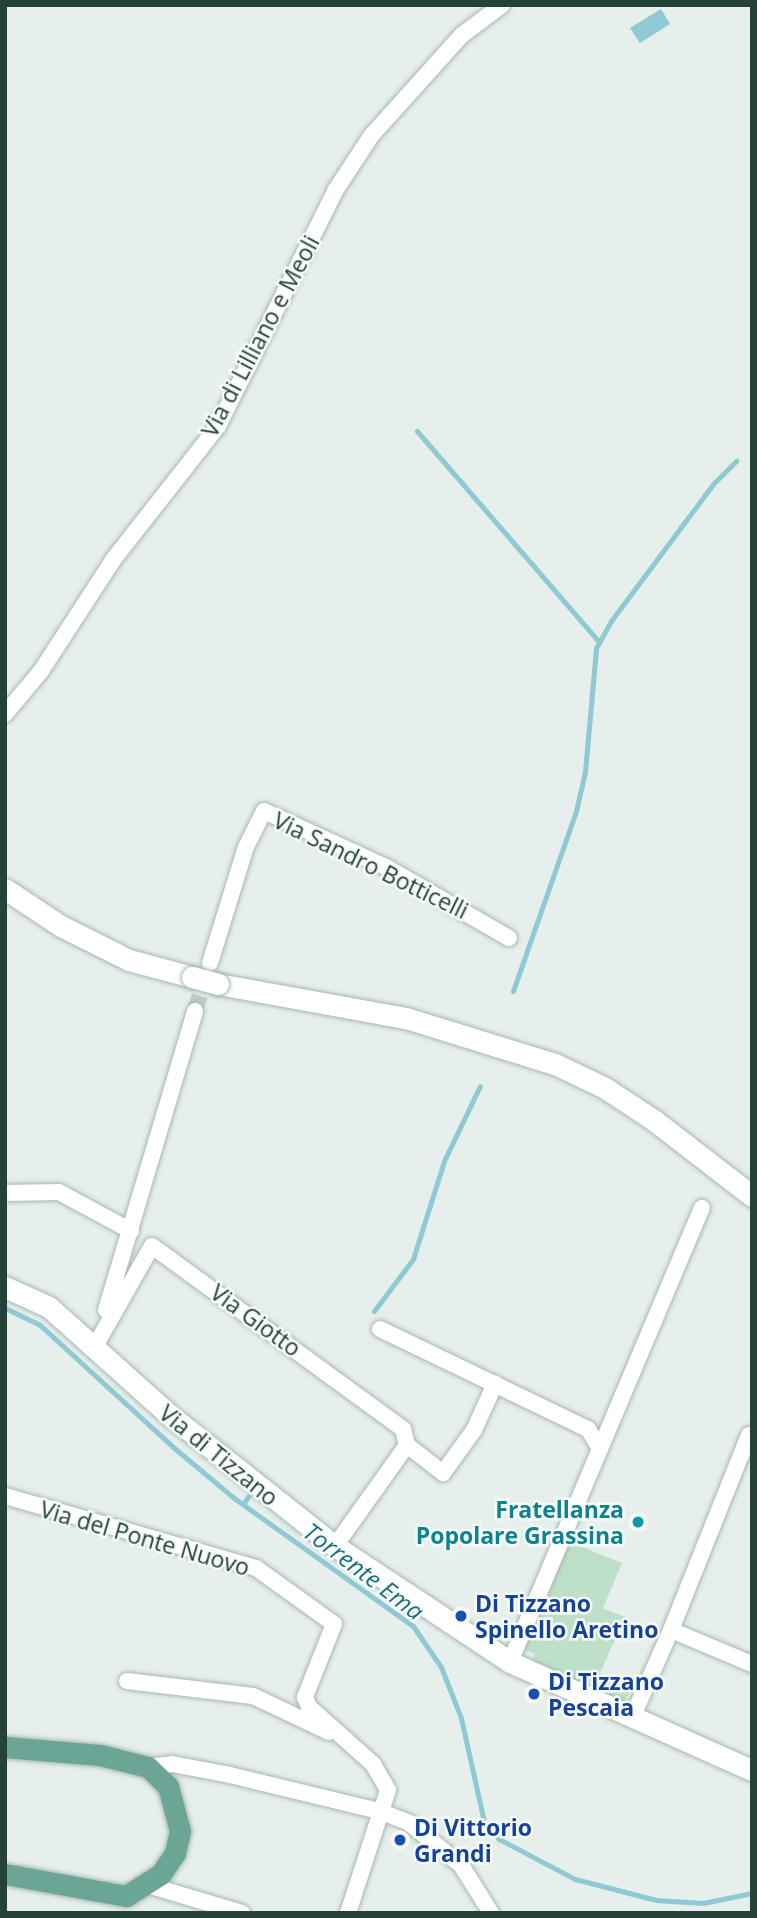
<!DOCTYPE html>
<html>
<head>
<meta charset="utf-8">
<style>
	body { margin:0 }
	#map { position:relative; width:757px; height:1918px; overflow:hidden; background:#e6efeb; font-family:"Open Sans",sans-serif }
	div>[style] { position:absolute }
	.green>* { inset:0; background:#bfe0c8 }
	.water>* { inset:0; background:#8ec9d4 }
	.stream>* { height:5px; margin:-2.5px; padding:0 2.5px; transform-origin:2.5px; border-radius:2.5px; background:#8ec9d4 }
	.street-tunnel>* { height:16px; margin-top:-8px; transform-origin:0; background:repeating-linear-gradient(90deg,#bfccc8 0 16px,transparent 0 24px) }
	.roads { filter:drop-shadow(0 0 2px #a8b8b2) drop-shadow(0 0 2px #a8b8b2) }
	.street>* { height:16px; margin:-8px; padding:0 8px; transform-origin:8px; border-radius:8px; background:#fff }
	.secondary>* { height:21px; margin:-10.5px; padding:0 10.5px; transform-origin:10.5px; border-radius:10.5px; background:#fff }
	.primary>* { height:21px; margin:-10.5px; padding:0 10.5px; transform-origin:10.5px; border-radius:10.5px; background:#6aa596 }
	.bridges { filter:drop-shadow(0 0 2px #a4bbb3) drop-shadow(0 0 2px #a4bbb3) }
	.secondary-bridge>* { height:21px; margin:-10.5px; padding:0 10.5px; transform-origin:10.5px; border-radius:10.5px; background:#fff }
	.dots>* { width:19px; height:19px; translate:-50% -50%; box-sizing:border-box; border:4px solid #f7fbf9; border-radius:50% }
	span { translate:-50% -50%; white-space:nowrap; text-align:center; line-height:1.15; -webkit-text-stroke:5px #f7fbf9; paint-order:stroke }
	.street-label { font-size:23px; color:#24423a }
	.culture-label { font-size:23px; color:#0d838f; font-weight:700 }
	.right { translate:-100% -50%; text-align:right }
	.transit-label { font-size:23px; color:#164399; font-weight:700 }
	.left { translate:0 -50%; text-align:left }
	.water-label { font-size:24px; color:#1c6f80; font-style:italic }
	.frame { position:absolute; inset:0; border:7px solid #24423a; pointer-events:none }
</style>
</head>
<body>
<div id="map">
	<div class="green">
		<div style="clip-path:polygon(570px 1542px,622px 1563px,603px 1608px,625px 1617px,600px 1673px,632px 1687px,624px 1703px,531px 1664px,535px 1654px,525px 1650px)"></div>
	</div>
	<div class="water">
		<div style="clip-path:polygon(661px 9px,670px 24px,640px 43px,630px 28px)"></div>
	</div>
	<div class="stream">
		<div style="left:417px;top:431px;width:279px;rotate:49.2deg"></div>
		<div style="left:513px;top:991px;width:191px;rotate:-70.7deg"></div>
		<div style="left:576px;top:811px;width:40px;rotate:-77deg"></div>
		<div style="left:585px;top:772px;width:124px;rotate:-84.9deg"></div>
		<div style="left:596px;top:648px;width:31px;rotate:-61deg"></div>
		<div style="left:611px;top:621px;width:171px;rotate:-53.3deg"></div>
		<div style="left:713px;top:484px;width:33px;rotate:-45deg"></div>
		<div style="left:5px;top:1308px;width:39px;rotate:26deg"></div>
		<div style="left:40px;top:1325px;width:180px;rotate:42.5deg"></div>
		<div style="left:173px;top:1447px;width:80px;rotate:39.9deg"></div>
		<div style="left:234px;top:1498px;width:220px;rotate:35.6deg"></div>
		<div style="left:413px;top:1626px;width:50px;rotate:55.7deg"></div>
		<div style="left:441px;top:1667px;width:55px;rotate:68.6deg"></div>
		<div style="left:461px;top:1718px;width:107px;rotate:77.5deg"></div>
		<div style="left:484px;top:1822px;width:23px;rotate:49deg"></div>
		<div style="left:499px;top:1839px;width:86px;rotate:27.8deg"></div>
		<div style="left:575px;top:1879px;width:84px;rotate:14.5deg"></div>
		<div style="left:656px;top:1900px;width:47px;rotate:3.7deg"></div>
		<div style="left:703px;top:1903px;width:50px;rotate:-11.5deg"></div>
		<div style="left:374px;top:1311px;width:65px;rotate:-53.1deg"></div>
		<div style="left:413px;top:1259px;width:103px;rotate:-72.4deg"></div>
		<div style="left:444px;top:1161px;width:83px;rotate:-64.4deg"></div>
		<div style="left:243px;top:1504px;width:12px;rotate:-55deg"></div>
	</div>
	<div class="street-tunnel">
		<div style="left:195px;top:1011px;width:41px;rotate:-72.9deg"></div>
	</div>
	<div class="roads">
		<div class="street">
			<div style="left:5px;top:714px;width:56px;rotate:-50.1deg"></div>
			<div style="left:41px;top:671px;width:132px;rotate:-57deg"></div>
			<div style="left:113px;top:560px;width:170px;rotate:-51.9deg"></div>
			<div style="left:218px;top:426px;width:263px;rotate:-63.5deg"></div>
			<div style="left:335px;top:191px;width:66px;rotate:-56.8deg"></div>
			<div style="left:371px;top:136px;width:136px;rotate:-48deg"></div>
			<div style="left:462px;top:35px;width:50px;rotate:-36.9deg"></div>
			<div style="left:210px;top:963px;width:121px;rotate:-72.8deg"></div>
			<div style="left:246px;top:847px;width:40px;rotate:-63.4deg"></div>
			<div style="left:264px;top:811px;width:134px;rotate:24.7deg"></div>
			<div style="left:386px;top:867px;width:142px;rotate:30deg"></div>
			<div style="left:5px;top:1193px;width:54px;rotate:-1.1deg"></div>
			<div style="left:59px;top:1192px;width:82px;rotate:28.4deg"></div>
			<div style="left:106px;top:1310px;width:312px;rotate:-73.4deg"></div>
			<div style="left:380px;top:1329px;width:231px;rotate:25.7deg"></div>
			<div style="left:588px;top:1429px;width:23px;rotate:59deg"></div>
			<div style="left:94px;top:1348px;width:117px;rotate:-60.4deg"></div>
			<div style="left:152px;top:1246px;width:311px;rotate:36.1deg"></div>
			<div style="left:403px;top:1429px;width:16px;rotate:76deg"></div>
			<div style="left:407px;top:1445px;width:46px;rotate:37.9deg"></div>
			<div style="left:443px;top:1473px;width:53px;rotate:-54.2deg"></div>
			<div style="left:474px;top:1430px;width:51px;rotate:-65.5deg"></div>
			<div style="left:5px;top:1496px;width:261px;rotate:16deg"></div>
			<div style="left:256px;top:1568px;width:96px;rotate:35.7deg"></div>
			<div style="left:334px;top:1624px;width:79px;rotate:111.7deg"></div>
			<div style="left:305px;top:1697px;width:11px;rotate:68deg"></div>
			<div style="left:309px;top:1707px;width:86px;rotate:41.7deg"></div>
			<div style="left:373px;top:1764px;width:30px;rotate:60deg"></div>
			<div style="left:388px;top:1790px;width:129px;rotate:108deg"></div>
			<div style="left:335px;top:1546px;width:124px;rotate:-54.5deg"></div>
			<div style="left:671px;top:1630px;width:210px;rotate:-68.2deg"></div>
			<div style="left:510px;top:1662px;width:493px;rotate:-67.1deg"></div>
			<div style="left:127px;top:1681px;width:127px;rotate:6.8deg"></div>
			<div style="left:253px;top:1696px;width:84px;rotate:25.3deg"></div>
			<div style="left:632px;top:1718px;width:96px;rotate:-66.1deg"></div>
			<div style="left:671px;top:1630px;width:88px;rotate:22.8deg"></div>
			<div style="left:148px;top:1767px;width:24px;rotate:-7deg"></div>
			<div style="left:172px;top:1764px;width:59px;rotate:10.7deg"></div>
			<div style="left:230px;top:1775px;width:153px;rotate:13.6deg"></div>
			<div style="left:379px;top:1811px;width:31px;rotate:21deg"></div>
			<div style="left:408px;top:1822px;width:68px;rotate:39.1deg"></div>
			<div style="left:461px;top:1865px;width:57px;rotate:58deg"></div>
			<div style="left:148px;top:1885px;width:98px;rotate:16.6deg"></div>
		</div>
		<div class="secondary">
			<div style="left:5px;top:889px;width:67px;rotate:33.5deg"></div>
			<div style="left:61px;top:926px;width:76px;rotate:26.6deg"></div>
			<div style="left:129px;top:960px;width:65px;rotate:15.1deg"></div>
			<div style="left:218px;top:984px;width:191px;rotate:10.3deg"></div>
			<div style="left:406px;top:1018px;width:156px;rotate:17.2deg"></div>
			<div style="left:555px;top:1064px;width:55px;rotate:25.6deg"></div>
			<div style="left:605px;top:1088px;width:60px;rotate:33.4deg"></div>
			<div style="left:655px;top:1121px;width:123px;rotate:37.7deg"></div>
			<div style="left:5px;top:1287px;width:48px;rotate:24.4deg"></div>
			<div style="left:49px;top:1307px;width:159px;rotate:41.9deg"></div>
			<div style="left:167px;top:1413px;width:214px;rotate:38.4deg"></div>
			<div style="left:335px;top:1546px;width:210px;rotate:33.5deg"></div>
			<div style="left:510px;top:1662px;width:265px;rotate:24.1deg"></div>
		</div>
		<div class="primary">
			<div style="left:5px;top:1747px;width:95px;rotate:4.8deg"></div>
			<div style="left:100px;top:1755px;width:49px;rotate:14deg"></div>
			<div style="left:148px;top:1767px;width:28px;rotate:44deg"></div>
			<div style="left:168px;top:1786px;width:47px;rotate:75.1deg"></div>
			<div style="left:180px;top:1831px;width:23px;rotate:103deg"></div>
			<div style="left:175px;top:1853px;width:25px;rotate:124deg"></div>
			<div style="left:161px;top:1874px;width:41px;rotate:147.8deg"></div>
			<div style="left:126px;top:1896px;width:123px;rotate:-169.7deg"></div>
		</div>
	</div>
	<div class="bridges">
		<div class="secondary-bridge">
			<div style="left:192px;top:977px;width:27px;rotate:15deg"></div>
		</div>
	</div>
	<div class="dots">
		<div style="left:638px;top:1522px;background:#0f9aa8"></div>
		<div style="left:461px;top:1616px;background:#1a4fb4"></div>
		<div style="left:534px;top:1694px;background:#1a4fb4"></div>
		<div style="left:400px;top:1840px;background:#1a4fb4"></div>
	</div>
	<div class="street-label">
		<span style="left:260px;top:336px;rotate:-62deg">Via di Lilliano e Meoli</span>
		<span style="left:371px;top:865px;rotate:26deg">Via Sandro Botticelli</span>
		<span style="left:256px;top:1320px;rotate:36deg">Via Giotto</span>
		<span style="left:219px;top:1455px;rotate:39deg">Via di Tizzano</span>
		<span style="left:145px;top:1538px;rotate:16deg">Via del Ponte Nuovo</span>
	</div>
	<div class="culture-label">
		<span class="right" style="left:624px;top:1522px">Fratellanza<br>Popolare Grassina</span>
	</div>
	<div class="transit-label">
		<span class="left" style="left:475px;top:1616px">Di Tizzano<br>Spinello Aretino</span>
		<span class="left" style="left:548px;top:1694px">Di Tizzano<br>Pescaia</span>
		<span class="left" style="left:414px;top:1840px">Di Vittorio<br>Grandi</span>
	</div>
	<div class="water-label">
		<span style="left:364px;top:1571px;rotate:37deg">Torrente Ema</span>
	</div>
	<div class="frame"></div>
</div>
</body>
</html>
